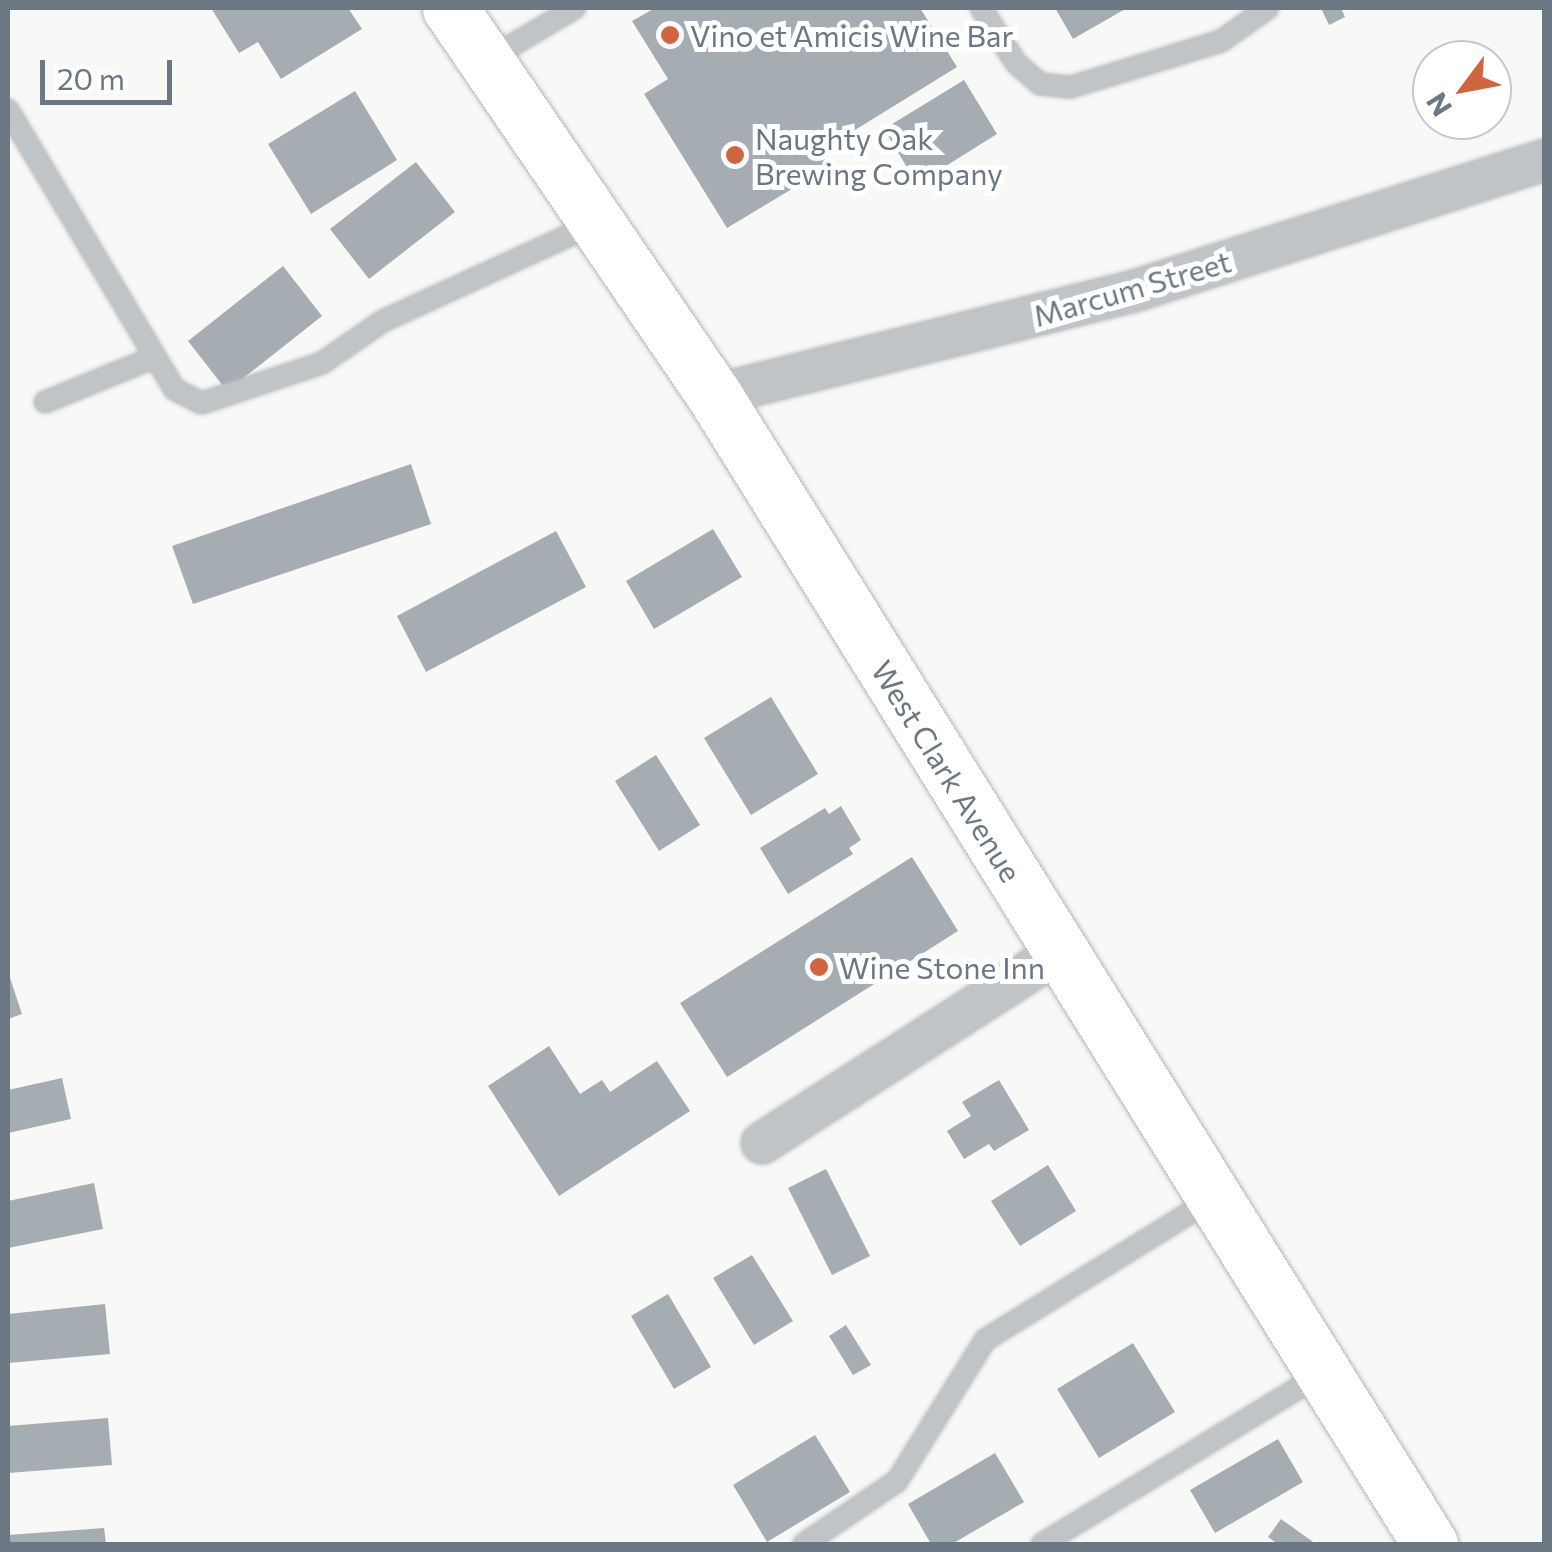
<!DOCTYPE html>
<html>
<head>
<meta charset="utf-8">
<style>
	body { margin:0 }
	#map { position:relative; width:1552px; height:1552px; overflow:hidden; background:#f8f8f6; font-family:Commissioner,sans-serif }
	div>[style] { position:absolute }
	.building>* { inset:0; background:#a6adb2 }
	.roads { filter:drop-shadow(0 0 2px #b3b7bc) drop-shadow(0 0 2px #b3b7bc) }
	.service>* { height:20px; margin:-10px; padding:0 10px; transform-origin:10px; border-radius:10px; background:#c0c4c7 }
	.minor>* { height:40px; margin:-20px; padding:0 20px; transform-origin:20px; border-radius:20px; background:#c0c4c7 }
	.secondary>* { height:55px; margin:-27.5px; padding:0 27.5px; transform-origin:27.5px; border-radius:27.5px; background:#fff }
	.dots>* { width:28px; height:28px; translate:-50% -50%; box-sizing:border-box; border:5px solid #fff; border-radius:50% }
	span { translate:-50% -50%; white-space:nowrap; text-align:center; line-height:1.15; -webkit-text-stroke:10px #fff; paint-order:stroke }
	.poi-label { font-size:30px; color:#6b7884 }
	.left { translate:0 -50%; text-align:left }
	.street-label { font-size:30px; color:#6b7884 }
	.frame { position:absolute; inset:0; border:10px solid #6b7884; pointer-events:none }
	.north { position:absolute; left:1412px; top:40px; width:100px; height:100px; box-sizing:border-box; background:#fff; border:2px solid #c4c9ce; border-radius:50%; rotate:238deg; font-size:28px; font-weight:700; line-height:40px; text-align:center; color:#6b7884 }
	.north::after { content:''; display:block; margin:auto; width:35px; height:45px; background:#d0653f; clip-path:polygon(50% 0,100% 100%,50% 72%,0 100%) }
	.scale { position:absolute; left:40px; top:60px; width:132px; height:45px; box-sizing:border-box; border:5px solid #6b7884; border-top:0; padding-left:12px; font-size:30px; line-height:35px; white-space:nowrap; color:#6b7884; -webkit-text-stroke:8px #fff; paint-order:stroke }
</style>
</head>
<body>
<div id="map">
	<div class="building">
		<div style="clip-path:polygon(211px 8px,348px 8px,362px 29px,281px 79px,258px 42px,239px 53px)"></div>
		<div style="clip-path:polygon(655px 8px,920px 8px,957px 67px,821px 151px,830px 166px,727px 228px,644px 94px,668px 79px,632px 21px)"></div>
		<div style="clip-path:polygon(1055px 8px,1127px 8px,1073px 39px)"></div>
		<div style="clip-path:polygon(1321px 8px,1341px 8px,1345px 17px,1329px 25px)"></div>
		<div style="clip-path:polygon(964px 80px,997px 134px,917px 184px,884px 129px)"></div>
		<div style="clip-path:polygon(355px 91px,397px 160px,311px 214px,268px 144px)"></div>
		<div style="clip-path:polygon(416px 162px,455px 212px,369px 279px,330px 229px)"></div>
		<div style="clip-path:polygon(283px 266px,322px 316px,227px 391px,188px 341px)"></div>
		<div style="clip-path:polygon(411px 464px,431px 524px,193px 604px,172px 546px)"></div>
		<div style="clip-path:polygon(713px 529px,742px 577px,654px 629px,626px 581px)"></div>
		<div style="clip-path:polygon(556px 531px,586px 587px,426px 672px,397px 616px)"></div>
		<div style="clip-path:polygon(771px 697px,818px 774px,751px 815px,704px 738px)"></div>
		<div style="clip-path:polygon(656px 755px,700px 825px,659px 851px,615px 781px)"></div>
		<div style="clip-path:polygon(841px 806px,861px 840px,849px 848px,853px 854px,788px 894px,760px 848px,825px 808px,829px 814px)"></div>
		<div style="clip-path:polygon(912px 857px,958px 931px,727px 1077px,680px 1003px)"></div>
		<div style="clip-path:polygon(8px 972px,22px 1014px,8px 1019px)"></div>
		<div style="clip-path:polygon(549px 1046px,580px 1094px,602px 1080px,610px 1092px,657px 1061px,690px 1111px,559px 1196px,488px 1086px)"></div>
		<div style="clip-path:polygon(62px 1078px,71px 1119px,8px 1133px,8px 1090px)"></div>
		<div style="clip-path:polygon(999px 1080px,1029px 1130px,994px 1151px,989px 1144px,964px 1159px,947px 1131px,971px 1116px,962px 1102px)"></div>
		<div style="clip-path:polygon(1048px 1165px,1076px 1211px,1020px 1246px,991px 1201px)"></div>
		<div style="clip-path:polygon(826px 1169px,870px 1256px,832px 1275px,788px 1188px)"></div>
		<div style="clip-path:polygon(94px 1183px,103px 1229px,8px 1248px,8px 1201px)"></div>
		<div style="clip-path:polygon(752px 1255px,793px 1321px,754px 1345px,713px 1278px)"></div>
		<div style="clip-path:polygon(668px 1294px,711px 1367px,674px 1389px,631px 1316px)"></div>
		<div style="clip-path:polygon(105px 1304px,110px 1354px,8px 1363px,8px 1314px)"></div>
		<div style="clip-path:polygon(846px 1325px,871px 1365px,853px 1375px,829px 1336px)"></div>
		<div style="clip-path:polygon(1133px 1343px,1175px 1412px,1099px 1458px,1057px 1389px)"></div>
		<div style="clip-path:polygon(108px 1418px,112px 1465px,8px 1473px,8px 1426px)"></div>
		<div style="clip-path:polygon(815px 1435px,850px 1492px,767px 1542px,733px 1485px)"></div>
		<div style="clip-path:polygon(1278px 1439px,1303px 1482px,1215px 1533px,1190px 1490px)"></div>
		<div style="clip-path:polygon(995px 1453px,1024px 1502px,952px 1544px,931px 1544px,908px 1504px)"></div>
		<div style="clip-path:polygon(1281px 1519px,1316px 1544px,1278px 1544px,1268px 1537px)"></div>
		<div style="clip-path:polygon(104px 1528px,106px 1544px,8px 1544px,8px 1535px)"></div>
	</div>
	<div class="roads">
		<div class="service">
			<div style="left:981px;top:8px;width:65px;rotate:57.5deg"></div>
			<div style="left:1016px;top:63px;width:32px;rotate:41deg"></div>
			<div style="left:1040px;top:84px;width:31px;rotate:6deg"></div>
			<div style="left:1071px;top:87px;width:157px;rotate:-17deg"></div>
			<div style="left:1221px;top:41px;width:57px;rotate:-35.1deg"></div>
			<div style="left:487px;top:60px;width:102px;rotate:-30.6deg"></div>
			<div style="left:8px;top:110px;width:325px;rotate:59.2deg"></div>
			<div style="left:174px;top:389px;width:31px;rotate:27deg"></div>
			<div style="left:202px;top:403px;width:126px;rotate:-18.4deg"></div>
			<div style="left:322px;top:363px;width:74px;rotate:-34.5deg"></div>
			<div style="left:383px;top:321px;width:234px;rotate:-24.7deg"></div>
			<div style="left:45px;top:402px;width:119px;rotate:-22.2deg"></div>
			<div style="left:804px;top:1544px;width:112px;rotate:-34.1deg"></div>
			<div style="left:897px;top:1481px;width:166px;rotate:-58deg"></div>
			<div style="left:985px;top:1340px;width:267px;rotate:-31.8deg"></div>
			<div style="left:1042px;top:1544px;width:328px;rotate:-31.3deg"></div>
		</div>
		<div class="minor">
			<div style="left:714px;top:395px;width:430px;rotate:-13.9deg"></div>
			<div style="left:1131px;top:292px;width:434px;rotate:-17.7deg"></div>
			<div style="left:762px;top:1143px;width:353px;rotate:-32.7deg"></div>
		</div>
		<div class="secondary">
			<div style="left:450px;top:8px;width:468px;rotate:55.7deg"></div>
			<div style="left:714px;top:395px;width:1354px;rotate:58.07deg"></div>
		</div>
	</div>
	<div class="dots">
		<div style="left:670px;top:35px;background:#d0653f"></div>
		<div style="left:735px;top:155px;background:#d0653f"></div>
		<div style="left:819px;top:967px;background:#d0653f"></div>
	</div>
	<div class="poi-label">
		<span class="left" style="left:690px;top:35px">Vino et Amicis Wine Bar</span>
		<span class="left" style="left:755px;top:155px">Naughty Oak<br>Brewing Company</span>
		<span class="left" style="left:839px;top:967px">Wine Stone Inn</span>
	</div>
	<div class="street-label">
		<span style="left:1132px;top:288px;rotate:-16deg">Marcum Street</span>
		<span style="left:947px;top:771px;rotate:58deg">West Clark Avenue</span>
	</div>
	<div class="frame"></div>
	<div class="north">N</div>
	<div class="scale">20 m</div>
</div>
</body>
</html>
